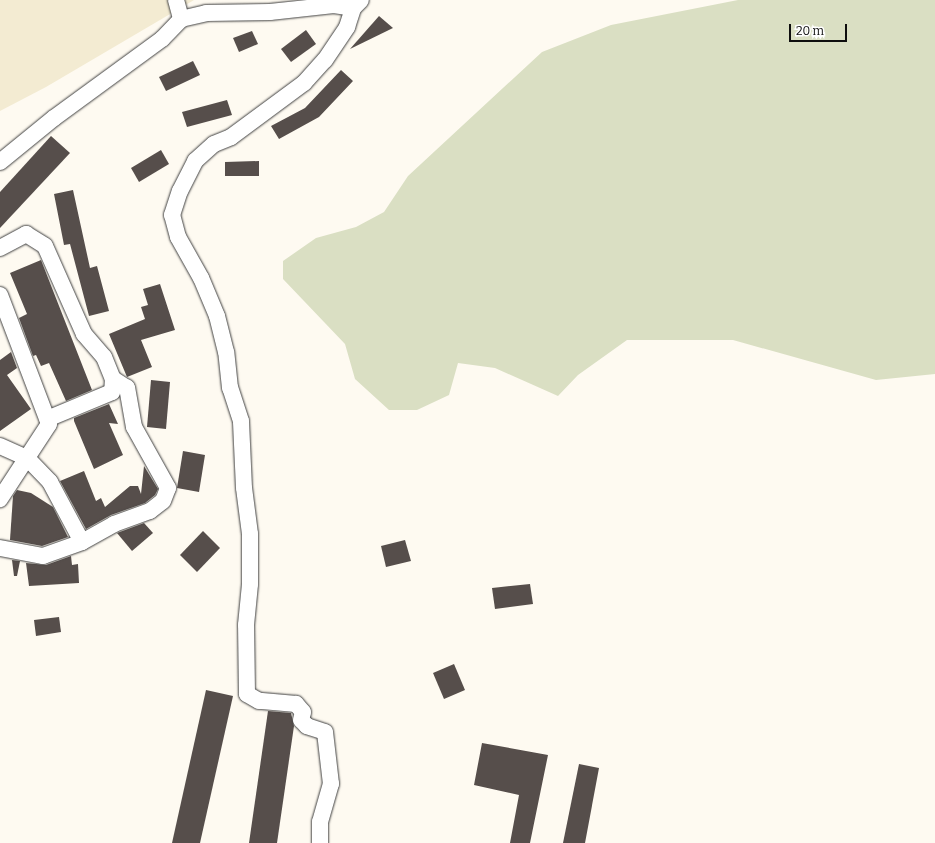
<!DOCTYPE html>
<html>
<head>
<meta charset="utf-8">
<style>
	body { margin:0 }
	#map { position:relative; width:935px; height:843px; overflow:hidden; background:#fefaf1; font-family:Bitter,serif }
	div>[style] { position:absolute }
	.farmland>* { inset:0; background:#f3ebd2 }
	.cemetery>* { inset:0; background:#dadfc3 }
	.building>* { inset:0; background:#564e4b }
	.roads { filter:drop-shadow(0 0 1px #414141) drop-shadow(0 0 1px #414141) }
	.minor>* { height:16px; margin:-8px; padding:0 8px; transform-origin:8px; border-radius:8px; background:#fff }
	span { translate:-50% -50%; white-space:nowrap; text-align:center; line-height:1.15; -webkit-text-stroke:4px #fff; paint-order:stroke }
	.scale { position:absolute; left:789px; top:24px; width:58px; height:18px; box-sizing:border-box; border:2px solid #0e0e0e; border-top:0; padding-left:5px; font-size:12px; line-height:14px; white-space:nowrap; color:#0e0e0e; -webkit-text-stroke:3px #fff; paint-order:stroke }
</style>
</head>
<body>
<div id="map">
	<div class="farmland">
		<div style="clip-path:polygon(0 0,194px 0,46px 87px,0 111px)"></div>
	</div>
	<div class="cemetery">
		<div style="clip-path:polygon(738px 0,935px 0,935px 374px,876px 380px,733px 340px,627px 340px,578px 375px,558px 396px,495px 368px,458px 363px,449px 395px,417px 410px,389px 410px,355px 379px,345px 344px,283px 279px,283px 261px,316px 238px,356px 227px,384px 212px,408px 176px,542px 52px,611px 25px)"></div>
	</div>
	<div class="building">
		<div style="clip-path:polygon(379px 16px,393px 28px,350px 49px)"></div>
		<div style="clip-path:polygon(306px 30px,316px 44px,291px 62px,281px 49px)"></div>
		<div style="clip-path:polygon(252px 31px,258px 44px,239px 52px,233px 38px)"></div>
		<div style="clip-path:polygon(193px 61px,200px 75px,166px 91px,159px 77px)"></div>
		<div style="clip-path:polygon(341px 70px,353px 81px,319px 117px,279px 139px,271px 126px,305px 108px)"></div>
		<div style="clip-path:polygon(227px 100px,232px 115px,187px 127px,182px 112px)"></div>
		<div style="clip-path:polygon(51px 136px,70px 153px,0 228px,0 192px)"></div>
		<div style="clip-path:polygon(161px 150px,169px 164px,139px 182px,131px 168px)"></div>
		<div style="clip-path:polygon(259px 161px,259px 176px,225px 176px,225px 162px)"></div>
		<div style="clip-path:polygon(73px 190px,90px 268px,97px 266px,109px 311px,89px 316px,70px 244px,64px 245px,54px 194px)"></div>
		<div style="clip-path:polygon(41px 260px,92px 390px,66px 401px,49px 363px,41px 366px,36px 355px,33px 356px,19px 318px,27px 314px,10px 273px)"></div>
		<div style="clip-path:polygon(160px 284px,175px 330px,141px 340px,152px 367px,127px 377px,109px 334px,145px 319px,141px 307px,148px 305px,143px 289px)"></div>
		<div style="clip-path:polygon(11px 352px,17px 368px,7px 375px,31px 409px,0 431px,0 360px)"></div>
		<div style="clip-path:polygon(151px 380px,170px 382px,166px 429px,147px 427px)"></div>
		<div style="clip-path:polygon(109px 404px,118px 424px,109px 423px,123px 455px,94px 469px,74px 421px,74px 418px)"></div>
		<div style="clip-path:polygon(183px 451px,205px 455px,199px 492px,177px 488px)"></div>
		<div style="clip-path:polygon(144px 466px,158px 489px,155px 495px,145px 503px,111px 515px,86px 529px,60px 481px,84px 471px,96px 501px,101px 498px,105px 507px,130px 486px,138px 486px,141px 494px)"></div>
		<div style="clip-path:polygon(17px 490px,31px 493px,53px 507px,68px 537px,42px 546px,10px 540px,13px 496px)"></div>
		<div style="clip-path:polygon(144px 523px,153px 533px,132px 551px,117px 533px)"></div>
		<div style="clip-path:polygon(203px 531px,220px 548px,197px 572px,180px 555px)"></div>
		<div style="clip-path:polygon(405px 540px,411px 561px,386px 567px,381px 546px)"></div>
		<div style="clip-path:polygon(71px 556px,72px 565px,78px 564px,79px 583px,29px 586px,26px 563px,46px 565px)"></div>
		<div style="clip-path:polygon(12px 560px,20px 561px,17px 576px,14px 576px)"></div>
		<div style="clip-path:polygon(530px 584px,533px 604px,495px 609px,492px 588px)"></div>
		<div style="clip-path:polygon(59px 617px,61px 632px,36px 636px,34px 620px)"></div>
		<div style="clip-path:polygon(454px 664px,465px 690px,444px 699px,433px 673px)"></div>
		<div style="clip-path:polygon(206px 690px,233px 696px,200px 843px,172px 843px)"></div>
		<div style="clip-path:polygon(268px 711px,291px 713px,294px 726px,277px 843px,249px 843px)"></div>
		<div style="clip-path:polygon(482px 743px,548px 755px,530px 843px,510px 843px,519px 795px,474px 785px)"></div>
		<div style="clip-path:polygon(579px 764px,599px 768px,585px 843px,563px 843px)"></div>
	</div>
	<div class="roads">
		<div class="minor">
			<div style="left:176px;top:0;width:20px;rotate:75deg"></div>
			<div style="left:0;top:162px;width:70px;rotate:-39.2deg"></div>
			<div style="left:54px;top:118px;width:134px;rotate:-36.2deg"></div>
			<div style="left:162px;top:39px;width:28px;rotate:-46deg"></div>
			<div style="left:181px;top:19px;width:26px;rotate:-13deg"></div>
			<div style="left:206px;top:13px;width:64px;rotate:-0.9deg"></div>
			<div style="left:270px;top:12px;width:64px;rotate:-6.2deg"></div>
			<div style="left:334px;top:5px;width:19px;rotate:9deg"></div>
			<div style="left:0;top:248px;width:30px;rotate:-28deg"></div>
			<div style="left:26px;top:234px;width:22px;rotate:32deg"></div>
			<div style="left:45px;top:246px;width:96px;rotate:66.1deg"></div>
			<div style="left:84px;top:334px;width:30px;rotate:49deg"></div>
			<div style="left:104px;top:357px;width:24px;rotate:68deg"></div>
			<div style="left:113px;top:379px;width:13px;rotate:94deg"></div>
			<div style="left:112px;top:392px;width:70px;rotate:157.4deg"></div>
			<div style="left:0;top:295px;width:138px;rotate:69.2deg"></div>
			<div style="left:49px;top:424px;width:90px;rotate:123.2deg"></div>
			<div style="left:0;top:446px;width:30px;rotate:24deg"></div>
			<div style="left:27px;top:458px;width:33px;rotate:46deg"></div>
			<div style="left:50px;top:482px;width:68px;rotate:61.9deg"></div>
			<div style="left:0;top:548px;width:44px;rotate:10.5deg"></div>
			<div style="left:43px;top:556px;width:41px;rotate:-19.7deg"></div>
			<div style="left:82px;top:542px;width:37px;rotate:-29deg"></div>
			<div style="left:114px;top:524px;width:38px;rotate:-20deg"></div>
			<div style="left:150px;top:511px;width:16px;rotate:-38deg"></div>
			<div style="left:163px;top:501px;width:14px;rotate:-69deg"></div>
			<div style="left:168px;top:488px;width:70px;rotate:-119.1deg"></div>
			<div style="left:134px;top:427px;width:40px;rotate:-100deg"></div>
			<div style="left:127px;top:388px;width:17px;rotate:-147deg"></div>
			<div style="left:320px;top:843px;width:21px;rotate:-90deg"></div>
			<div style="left:320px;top:822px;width:40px;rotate:-74deg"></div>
			<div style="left:331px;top:784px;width:52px;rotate:-96.6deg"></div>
			<div style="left:325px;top:732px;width:19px;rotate:-162deg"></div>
			<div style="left:307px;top:726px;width:8px;rotate:-135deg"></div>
			<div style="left:301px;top:720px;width:8px;rotate:-76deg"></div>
			<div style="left:303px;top:712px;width:11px;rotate:-131deg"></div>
			<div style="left:296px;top:704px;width:37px;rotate:-175deg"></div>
			<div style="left:259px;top:701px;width:14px;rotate:-150deg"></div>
			<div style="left:247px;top:694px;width:69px;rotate:-90.8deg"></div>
			<div style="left:246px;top:625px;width:41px;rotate:-84.4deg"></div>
			<div style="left:250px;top:584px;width:50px;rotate:-90deg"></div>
			<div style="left:250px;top:534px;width:46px;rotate:-97.4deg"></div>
			<div style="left:244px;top:488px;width:67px;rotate:-92.6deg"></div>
			<div style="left:241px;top:421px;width:35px;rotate:-108deg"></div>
			<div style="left:230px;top:388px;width:36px;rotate:-96deg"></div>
			<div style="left:226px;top:352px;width:37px;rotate:-104deg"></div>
			<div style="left:217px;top:316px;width:41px;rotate:-112.8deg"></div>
			<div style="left:201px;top:278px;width:47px;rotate:-119.3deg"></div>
			<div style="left:178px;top:237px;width:23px;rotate:-105deg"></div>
			<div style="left:172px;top:215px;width:25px;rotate:-72deg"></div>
			<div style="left:180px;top:191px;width:34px;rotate:-63deg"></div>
			<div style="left:195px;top:161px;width:25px;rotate:-42deg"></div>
			<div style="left:214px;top:144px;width:18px;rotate:-22deg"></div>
			<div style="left:231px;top:137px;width:91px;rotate:-36.5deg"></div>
			<div style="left:304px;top:83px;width:31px;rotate:-48deg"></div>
			<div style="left:325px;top:60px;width:40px;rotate:-56deg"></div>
			<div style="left:347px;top:27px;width:20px;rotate:-72deg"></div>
			<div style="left:353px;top:8px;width:11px;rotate:-45deg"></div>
		</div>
	</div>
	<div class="scale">20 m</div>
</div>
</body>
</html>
